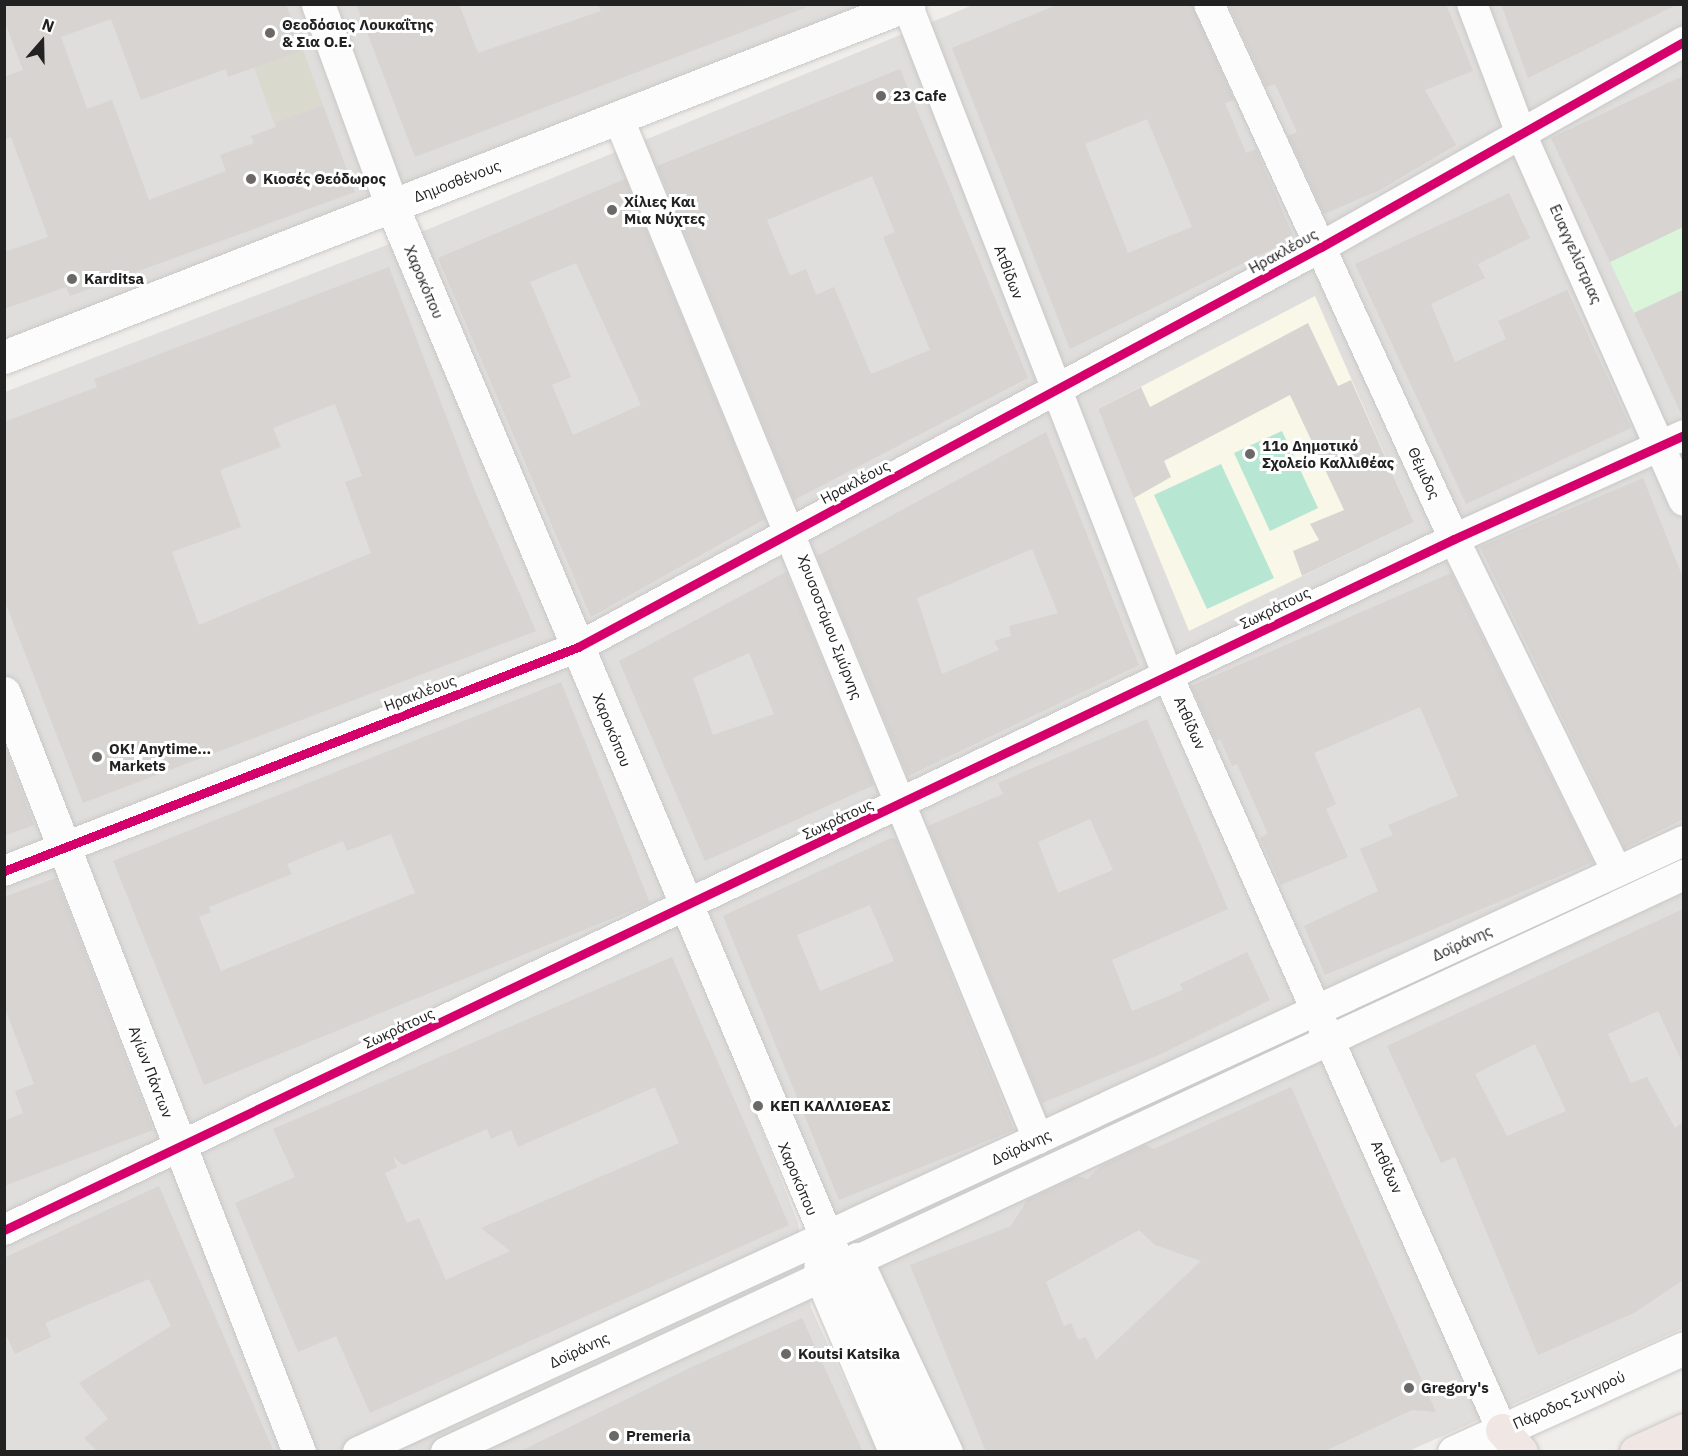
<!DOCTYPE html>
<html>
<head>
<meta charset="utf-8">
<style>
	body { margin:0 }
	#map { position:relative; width:1688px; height:1456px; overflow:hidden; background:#f0eeeb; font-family:"IBM Plex Sans",sans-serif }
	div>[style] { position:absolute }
	.residential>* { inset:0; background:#dfdedc }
	.education>* { inset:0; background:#f8f7e8 }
	.construction>* { inset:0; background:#d9d9cd }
	.park>* { inset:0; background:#daf5da }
	.pitch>* { inset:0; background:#b7e6d2 }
	.building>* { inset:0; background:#d7d4d2 }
	.roads { filter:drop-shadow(0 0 2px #c9c8c7) drop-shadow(0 0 2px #c9c8c7) }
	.minor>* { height:30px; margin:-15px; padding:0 15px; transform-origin:15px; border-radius:15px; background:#fdfcfc }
	.tertiary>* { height:33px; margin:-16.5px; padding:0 16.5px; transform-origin:16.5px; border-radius:16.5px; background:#fdfcfc }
	.trunk>* { height:33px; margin:-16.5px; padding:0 16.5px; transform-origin:16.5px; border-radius:16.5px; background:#f0e6e4 }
	.cycleway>* { height:9px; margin:-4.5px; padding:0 4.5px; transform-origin:4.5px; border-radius:4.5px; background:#d6006c }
	.dots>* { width:16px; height:16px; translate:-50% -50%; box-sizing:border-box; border:3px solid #fff; border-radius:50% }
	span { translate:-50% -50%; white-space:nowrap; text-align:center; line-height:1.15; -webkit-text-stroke:6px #fff; paint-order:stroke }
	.poi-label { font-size:15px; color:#222; font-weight:700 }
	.left { translate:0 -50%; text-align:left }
	.street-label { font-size:15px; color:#222 }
	.frame { position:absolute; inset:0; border:6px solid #222; pointer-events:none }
	.north { position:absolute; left:12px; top:12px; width:60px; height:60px; -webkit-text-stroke:4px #fff; paint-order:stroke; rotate:20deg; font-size:16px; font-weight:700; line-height:24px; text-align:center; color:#222 }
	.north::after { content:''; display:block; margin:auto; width:21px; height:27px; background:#222; clip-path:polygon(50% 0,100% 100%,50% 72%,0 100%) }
</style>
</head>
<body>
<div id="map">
	<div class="residential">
		<div style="clip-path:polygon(5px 5px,305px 5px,385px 217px,5px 364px)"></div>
		<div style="clip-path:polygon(329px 5px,909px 5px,405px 205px)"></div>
		<div style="clip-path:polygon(973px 5px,1683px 5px,1683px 1328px,1409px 1451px,962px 1451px,879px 1276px,828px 1208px,414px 235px)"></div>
		<div style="clip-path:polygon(392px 243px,682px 925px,798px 1223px,811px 1308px,877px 1451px,5px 1452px,5px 392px)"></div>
	</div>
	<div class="education">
		<div style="clip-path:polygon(1315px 296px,1414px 522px,1189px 631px,1098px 409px)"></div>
	</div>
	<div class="construction">
		<div style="clip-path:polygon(303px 50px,323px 105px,274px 123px,254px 67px)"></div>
	</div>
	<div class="park">
		<div style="clip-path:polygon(1683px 227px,1683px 290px,1634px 313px,1610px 262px)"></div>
	</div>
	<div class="pitch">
		<div style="clip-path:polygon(1282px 431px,1318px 508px,1270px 531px,1234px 453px)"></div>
		<div style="clip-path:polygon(1221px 464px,1274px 578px,1207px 609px,1154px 495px)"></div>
	</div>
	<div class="building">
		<div style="clip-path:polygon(4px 4px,286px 4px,303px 50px,228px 77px,226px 69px,141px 100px,111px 19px,61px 37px,87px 109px,112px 100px,149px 200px,226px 171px,220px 155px,254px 143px,251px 136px,276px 127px,274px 123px,323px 105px,355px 192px,70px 296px,66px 287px,4px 309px,4px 252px,48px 237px,11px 137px,4px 139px,4px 77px,23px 70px,4px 20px)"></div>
		<div style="clip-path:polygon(356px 4px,459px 4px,478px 53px,601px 11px,598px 4px,807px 7px,415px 157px)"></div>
		<div style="clip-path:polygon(evenodd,1059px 4px,1192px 4px,1234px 100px,1225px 103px,1246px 153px,1256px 149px,1294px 238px,1070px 349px,952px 48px,1059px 4px,1147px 119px,1192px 227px,1128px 253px,1085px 144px,1147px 119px)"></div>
		<div style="clip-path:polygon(1228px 4px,1446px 4px,1473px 71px,1425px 90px,1456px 145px,1378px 191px,1324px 214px,1288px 136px,1297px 132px,1275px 84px,1266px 87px)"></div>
		<div style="clip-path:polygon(1501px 4px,1678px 4px,1528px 78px)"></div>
		<div style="clip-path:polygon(evenodd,900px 69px,1028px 378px,794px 500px,657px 166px,900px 69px,872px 176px,895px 232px,883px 237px,930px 350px,871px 374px,834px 287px,816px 295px,806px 269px,790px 276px,767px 220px,872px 176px)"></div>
		<div style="clip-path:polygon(1683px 76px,1683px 227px,1610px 262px,1551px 138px)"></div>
		<div style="clip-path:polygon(evenodd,625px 179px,765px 519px,591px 617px,438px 258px,625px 179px,576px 263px,641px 405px,573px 435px,552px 385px,571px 377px,530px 282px,576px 263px)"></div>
		<div style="clip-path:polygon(1509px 193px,1530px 238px,1478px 264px,1485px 278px,1431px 304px,1455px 362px,1506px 339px,1498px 321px,1567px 290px,1631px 428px,1466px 504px,1355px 264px)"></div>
		<div style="clip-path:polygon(evenodd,389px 267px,476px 494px,536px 631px,83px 803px,4px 599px,4px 422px,97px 387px,94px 379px,389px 267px,335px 404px,362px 476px,345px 482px,371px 553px,199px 625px,172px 552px,241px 527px,220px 470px,281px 447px,273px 428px,335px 404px)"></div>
		<div style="clip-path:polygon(1683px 290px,1683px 418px,1634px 313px)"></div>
		<div style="clip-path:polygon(1308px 323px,1338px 386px,1351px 380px,1414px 522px,1302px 576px,1293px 551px,1319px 540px,1310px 524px,1344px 510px,1290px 395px,1164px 461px,1171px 477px,1134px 498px,1098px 409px,1141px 387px,1150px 407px)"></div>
		<div style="clip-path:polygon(evenodd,1046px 432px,1139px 665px,908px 776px,817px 556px,1046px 432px,1032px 549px,1058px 613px,1009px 626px,1011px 636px,994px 641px,999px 650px,942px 674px,917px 598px,1032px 549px)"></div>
		<div style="clip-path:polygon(1643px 478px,1683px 578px,1683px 819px,1625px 848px,1480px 547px)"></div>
		<div style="clip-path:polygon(evenodd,786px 572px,874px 785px,705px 861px,619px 661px,786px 572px,749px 653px,774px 714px,713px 735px,693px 678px,749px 653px)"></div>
		<div style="clip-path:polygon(1451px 573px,1593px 862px,1325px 975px,1304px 926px,1378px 891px,1360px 849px,1393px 835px,1388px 825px,1458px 796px,1420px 707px,1314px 753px,1336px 804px,1326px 809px,1348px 857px,1281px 885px,1260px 838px,1268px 834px,1237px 764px,1232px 766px,1220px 739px,1216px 741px,1191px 686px)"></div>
		<div style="clip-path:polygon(evenodd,561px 682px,650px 903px,204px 1085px,113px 861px,561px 682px,391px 834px,415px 893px,221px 971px,199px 917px,211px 912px,209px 907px,292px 874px,287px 864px,316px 852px,343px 841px,347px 851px,391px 834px)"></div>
		<div style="clip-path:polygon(evenodd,1147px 719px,1228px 909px,1112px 960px,1132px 1011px,1183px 990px,1180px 984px,1247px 952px,1270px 1000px,1161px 1054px,1042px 1103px,928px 826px,1003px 794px,998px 783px,1147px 719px,1090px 819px,1113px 870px,1058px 893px,1038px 842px,1090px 819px)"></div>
		<div style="clip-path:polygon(7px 753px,34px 825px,4px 836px,4px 754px)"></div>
		<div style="clip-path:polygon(evenodd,891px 838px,896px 839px,1014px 1130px,839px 1200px,723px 916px,891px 838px,870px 905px,894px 961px,820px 991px,797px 935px,870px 905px)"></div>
		<div style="clip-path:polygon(56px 878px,153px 1130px,4px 1186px,4px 1121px,23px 1113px,15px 1091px,34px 1084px,4px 1006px,4px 897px)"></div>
		<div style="clip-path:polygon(evenodd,1683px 909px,1683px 1064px,1658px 1011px,1608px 1034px,1631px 1083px,1647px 1077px,1675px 1128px,1683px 1122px,1683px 1280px,1634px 1313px,1538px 1355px,1455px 1157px,1441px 1163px,1387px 1046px,1683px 909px,1535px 1044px,1566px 1111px,1507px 1136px,1475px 1074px,1535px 1044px)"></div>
		<div style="clip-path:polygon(evenodd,672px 957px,789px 1225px,370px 1413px,336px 1336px,298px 1352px,235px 1203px,295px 1177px,273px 1129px,672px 957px,655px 1087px,679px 1143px,481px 1228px,510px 1251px,446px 1280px,419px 1218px,407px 1223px,385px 1173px,397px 1167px,393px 1157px,403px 1165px,487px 1129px,491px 1139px,511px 1130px,518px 1147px,655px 1087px)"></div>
		<div style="clip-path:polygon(evenodd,1291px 1087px,1436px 1412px,1412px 1410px,1323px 1452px,986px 1452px,910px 1265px,1011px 1226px,1027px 1200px,1078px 1176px,1087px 1179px,1101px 1166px,1145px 1145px,1154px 1149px,1291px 1087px,1139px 1230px,1155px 1245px,1201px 1261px,1096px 1360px,1086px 1337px,1078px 1340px,1071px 1323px,1064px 1326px,1046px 1282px,1139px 1230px)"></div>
		<div style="clip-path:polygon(159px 1186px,234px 1360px,274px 1452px,98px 1452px,84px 1438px,108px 1419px,79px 1383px,171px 1326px,149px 1279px,45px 1323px,51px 1337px,15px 1354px,4px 1331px,4px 1258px)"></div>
		<div style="clip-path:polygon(802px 1318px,863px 1452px,519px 1452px,696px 1365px)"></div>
	</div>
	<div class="roads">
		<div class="minor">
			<div style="left:907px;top:4px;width:721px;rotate:68.77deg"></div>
			<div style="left:1168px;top:676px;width:825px;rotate:66.11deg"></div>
			<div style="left:1209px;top:4px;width:588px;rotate:65.39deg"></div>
			<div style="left:1454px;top:539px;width:370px;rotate:63.9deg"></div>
			<div style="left:1472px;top:4px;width:141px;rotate:69.3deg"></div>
			<div style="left:1522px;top:136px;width:399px;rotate:66.1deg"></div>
			<div style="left:618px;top:117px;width:1105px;rotate:67.66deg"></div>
			<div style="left:4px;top:871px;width:616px;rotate:-21.32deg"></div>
			<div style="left:578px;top:647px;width:844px;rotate:-28.3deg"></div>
			<div style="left:1321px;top:247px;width:417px;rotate:-29.5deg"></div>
			<div style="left:4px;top:1230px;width:1606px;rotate:-25.48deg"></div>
			<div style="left:1454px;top:539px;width:252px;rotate:-24.3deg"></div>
			<div style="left:820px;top:1257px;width:18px;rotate:93deg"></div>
			<div style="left:819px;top:1275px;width:192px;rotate:67deg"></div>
			<div style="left:857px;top:1258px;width:214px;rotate:64.9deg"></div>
			<div style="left:358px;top:1452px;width:1460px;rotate:-24.74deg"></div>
			<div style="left:446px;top:1452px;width:1366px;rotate:-24.99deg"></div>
		</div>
		<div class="tertiary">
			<div style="left:318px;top:4px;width:215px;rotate:69.9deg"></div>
			<div style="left:392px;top:206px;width:1352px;rotate:67.15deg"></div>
			<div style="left:4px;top:357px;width:971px;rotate:-21.31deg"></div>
			<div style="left:4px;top:693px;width:814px;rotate:68.76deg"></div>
			<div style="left:1454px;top:1452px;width:252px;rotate:-24.3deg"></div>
		</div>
		<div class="trunk">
			<div style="left:1502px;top:1430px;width:29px;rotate:49deg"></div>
			<div style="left:1636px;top:1452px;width:53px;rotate:-24.6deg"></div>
		</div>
	</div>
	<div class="cycleway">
		<div style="left:4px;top:871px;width:616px;rotate:-21.32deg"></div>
		<div style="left:578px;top:647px;width:844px;rotate:-28.3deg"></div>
		<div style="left:1321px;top:247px;width:417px;rotate:-29.5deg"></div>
		<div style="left:4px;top:1230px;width:1606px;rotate:-25.48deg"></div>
		<div style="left:1454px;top:539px;width:252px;rotate:-24.3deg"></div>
	</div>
	<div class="dots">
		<div style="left:270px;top:33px;background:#6a6968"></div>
		<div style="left:881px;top:96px;background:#6a6968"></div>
		<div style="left:251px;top:179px;background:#6a6968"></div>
		<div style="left:612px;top:210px;background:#6a6968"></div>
		<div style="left:72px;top:279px;background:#6a6968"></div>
		<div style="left:1250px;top:454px;background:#6a6968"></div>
		<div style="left:97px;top:757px;background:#6a6968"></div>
		<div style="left:758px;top:1106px;background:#6a6968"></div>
		<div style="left:786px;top:1354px;background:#6a6968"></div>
		<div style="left:1409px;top:1388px;background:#6a6968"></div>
		<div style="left:614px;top:1436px;background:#6a6968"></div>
	</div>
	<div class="poi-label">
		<span class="left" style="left:282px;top:33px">Θεοδόσιος Λουκαΐτης<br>&amp; Σια Ο.Ε.</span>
		<span class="left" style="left:893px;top:96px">23 Cafe</span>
		<span class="left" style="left:263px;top:179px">Κιοσές Θεόδωρος</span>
		<span class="left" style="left:624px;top:210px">Χίλιες Και<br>Μια Νύχτες</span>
		<span class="left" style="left:84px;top:279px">Karditsa</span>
		<span class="left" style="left:1262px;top:454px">11ο Δημοτικό<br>Σχολείο Καλλιθέας</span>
		<span class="left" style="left:109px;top:757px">OK! Anytime...<br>Markets</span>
		<span class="left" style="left:770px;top:1106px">ΚΕΠ ΚΑΛΛΙΘΕΑΣ</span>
		<span class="left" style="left:798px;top:1354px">Koutsi Katsika</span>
		<span class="left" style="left:1421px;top:1388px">Gregory's</span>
		<span class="left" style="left:626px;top:1436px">Premeria</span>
	</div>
	<div class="street-label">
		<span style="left:457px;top:181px;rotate:-21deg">Δημοσθένους</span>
		<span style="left:1283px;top:251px;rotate:-29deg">Ηρακλέους</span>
		<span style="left:1576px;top:254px;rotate:66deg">Ευαγγελίστριας</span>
		<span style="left:1009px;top:272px;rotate:69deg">Ατθίδων</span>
		<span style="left:424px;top:282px;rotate:67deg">Χαροκόπου</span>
		<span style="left:1424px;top:473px;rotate:65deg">Θέμιδος</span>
		<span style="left:855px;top:482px;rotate:-28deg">Ηρακλέους</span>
		<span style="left:1275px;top:608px;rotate:-26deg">Σωκράτους</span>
		<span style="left:830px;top:627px;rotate:69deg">Χρυσοστόμου Σμύρνης</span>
		<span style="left:420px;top:693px;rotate:-21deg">Ηρακλέους</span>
		<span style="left:1190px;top:723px;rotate:66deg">Ατθίδων</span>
		<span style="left:612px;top:730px;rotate:68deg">Χαροκόπου</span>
		<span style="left:838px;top:819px;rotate:-25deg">Σωκράτους</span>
		<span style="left:1462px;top:943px;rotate:-25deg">Δοϊράνης</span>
		<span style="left:399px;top:1028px;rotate:-25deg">Σωκράτους</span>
		<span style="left:151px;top:1072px;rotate:69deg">Αγίων Πάντων</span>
		<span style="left:1021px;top:1147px;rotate:-25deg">Δοϊράνης</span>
		<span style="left:1387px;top:1167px;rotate:66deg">Ατθίδων</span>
		<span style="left:798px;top:1179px;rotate:67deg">Χαροκόπου</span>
		<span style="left:579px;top:1350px;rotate:-25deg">Δοϊράνης</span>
		<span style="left:1569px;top:1400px;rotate:-24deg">Πάροδος Συγγρού</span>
	</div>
	<div class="frame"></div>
	<div class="north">N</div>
</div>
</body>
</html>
